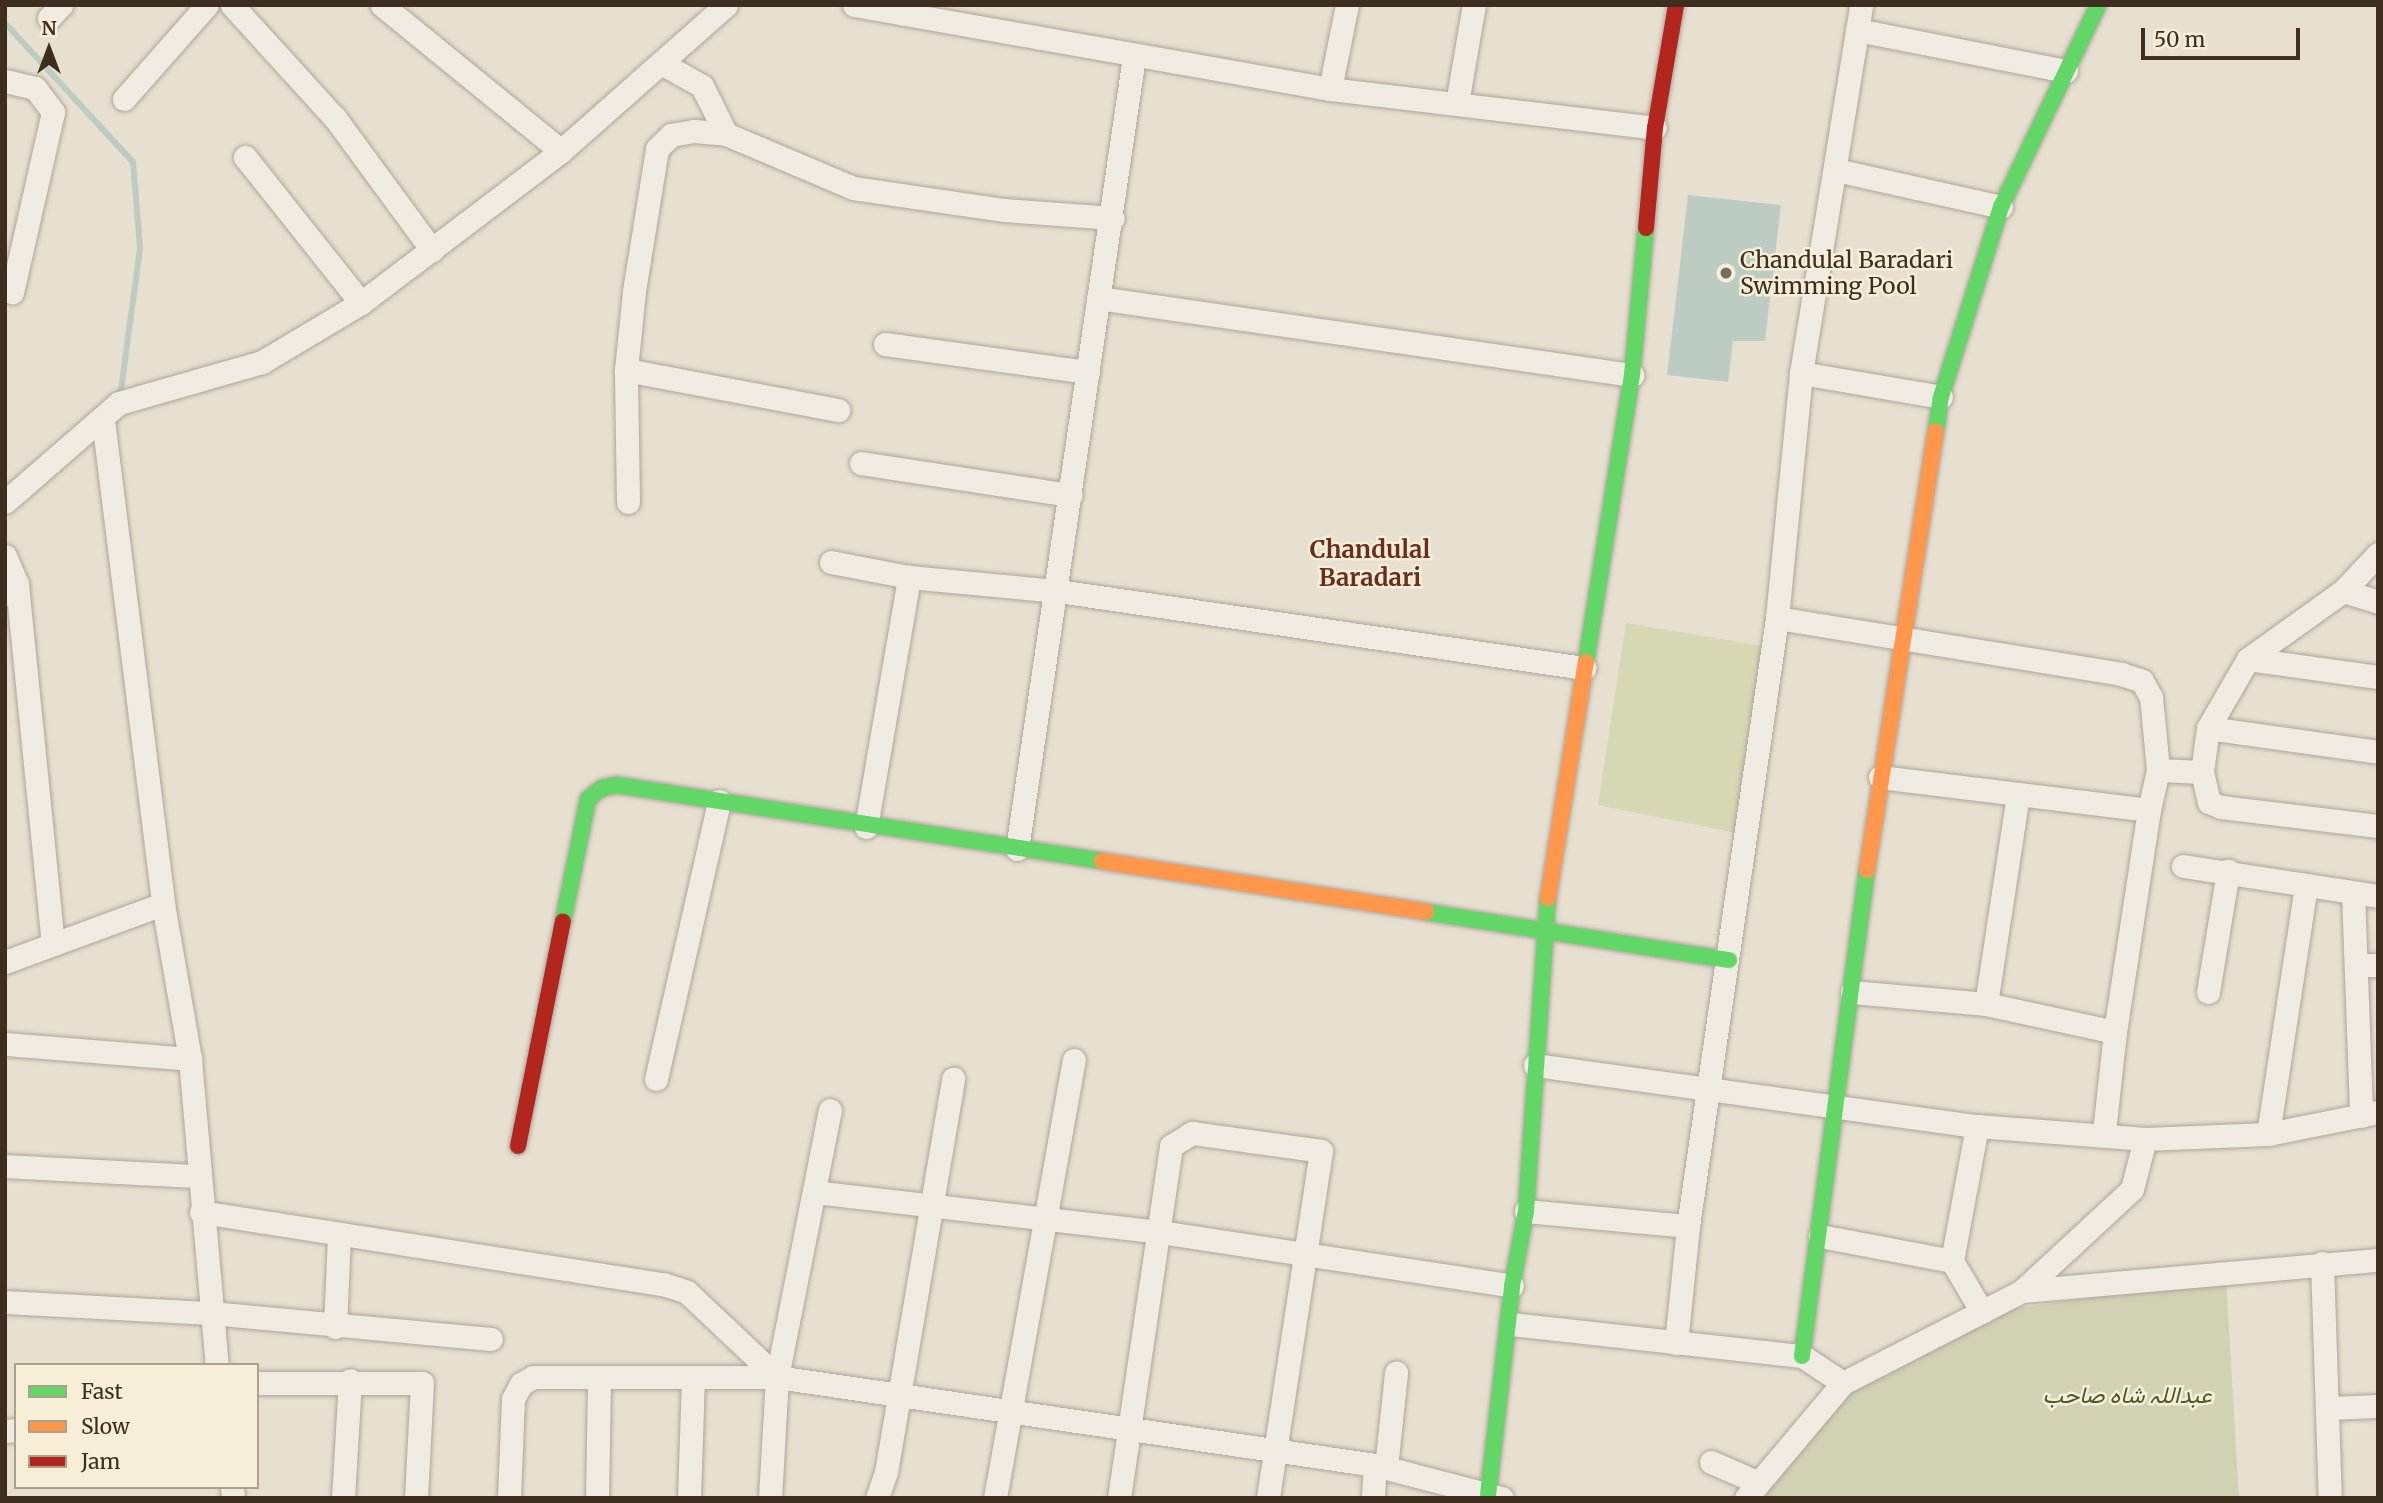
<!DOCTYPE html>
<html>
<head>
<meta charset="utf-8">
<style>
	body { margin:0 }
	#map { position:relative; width:2383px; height:1503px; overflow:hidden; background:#e7e0d1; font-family:Merriweather,Vazirmatn,serif }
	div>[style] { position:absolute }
	.green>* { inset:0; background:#d6d7b3 }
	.cemetery>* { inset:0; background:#d1d1b3 }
	.water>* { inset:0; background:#bcccc2 }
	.stream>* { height:6px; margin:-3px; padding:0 3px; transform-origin:3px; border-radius:3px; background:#bcccc2 }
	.roads { filter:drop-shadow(0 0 2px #ada599) drop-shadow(0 0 2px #ada599) }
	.street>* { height:23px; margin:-11.5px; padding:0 11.5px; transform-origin:11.5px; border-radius:11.5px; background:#efebe3 }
	.fast>* { height:16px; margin:-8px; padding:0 8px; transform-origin:8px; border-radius:8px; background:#63d668 }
	.slow>* { height:16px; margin:-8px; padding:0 8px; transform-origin:8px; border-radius:8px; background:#ff974d }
	.jam>* { height:16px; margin:-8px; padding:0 8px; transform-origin:8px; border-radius:8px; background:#b3261e }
	.dots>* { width:19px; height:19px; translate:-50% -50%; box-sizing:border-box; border:4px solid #f7eed8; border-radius:50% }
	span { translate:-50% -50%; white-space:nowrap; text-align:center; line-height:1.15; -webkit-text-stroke:5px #f7eed8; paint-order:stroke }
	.poi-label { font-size:23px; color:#3d2e20 }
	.left { translate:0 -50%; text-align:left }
	.park-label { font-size:23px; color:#4d5a26; font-style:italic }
	.neighbourhood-label { font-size:24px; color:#6b2e1e; font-weight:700 }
	.frame { position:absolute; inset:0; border:7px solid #3d2e20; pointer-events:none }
	.legend { position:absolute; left:14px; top:1363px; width:245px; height:126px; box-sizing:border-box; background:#f7eed8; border:2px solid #ada18e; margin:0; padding:9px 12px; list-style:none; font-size:21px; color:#3d2e20 }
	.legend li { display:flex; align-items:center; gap:14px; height:35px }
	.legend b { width:35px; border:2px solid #ada18e }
	.north { position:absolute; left:14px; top:14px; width:70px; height:70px; -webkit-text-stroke:5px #f7eed8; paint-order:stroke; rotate:0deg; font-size:19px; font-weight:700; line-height:28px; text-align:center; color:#3d2e20 }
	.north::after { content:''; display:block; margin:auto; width:24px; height:32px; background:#3d2e20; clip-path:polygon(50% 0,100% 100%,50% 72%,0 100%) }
	.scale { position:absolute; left:2141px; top:28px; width:159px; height:32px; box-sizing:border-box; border:4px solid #3d2e20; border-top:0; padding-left:9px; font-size:21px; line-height:24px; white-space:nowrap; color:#3d2e20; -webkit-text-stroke:5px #f7eed8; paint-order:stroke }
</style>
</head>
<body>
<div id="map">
	<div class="green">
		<div style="clip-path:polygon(1626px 623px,1774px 648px,1741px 834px,1598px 805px)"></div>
	</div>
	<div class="cemetery">
		<div style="clip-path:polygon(2226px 1277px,2239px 1498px,1761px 1498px,1812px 1424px,1848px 1386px,2005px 1310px)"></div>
	</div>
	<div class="water">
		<div style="clip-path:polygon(1688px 195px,1781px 205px,1765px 341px,1733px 341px,1728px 382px,1667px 375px)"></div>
	</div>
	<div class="stream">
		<div style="left:5px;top:23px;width:189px;rotate:47.4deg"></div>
		<div style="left:133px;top:162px;width:86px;rotate:85.3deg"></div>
		<div style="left:140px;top:248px;width:150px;rotate:97.6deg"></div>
	</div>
	<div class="roads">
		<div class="street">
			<div style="left:232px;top:5px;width:153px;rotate:47.7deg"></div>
			<div style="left:335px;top:118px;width:164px;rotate:53.7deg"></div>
			<div style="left:382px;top:5px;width:231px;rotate:39.2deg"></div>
			<div style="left:854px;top:5px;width:483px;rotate:10deg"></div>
			<div style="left:1330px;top:89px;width:327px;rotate:6.8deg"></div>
			<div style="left:49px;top:18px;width:18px;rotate:-47deg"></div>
			<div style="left:1857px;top:30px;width:213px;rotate:11.1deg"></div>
			<div style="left:661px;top:63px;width:47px;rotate:29.3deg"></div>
			<div style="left:702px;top:86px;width:54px;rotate:63.4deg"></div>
			<div style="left:5px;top:81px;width:31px;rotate:13deg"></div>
			<div style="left:35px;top:88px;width:30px;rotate:53deg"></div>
			<div style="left:53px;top:112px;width:185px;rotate:102.8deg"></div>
			<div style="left:1330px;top:89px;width:86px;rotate:-78.6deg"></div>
			<div style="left:124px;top:99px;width:125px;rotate:-48.6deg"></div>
			<div style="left:1457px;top:103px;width:99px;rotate:-80.2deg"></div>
			<div style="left:245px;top:157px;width:186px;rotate:51.5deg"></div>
			<div style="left:1836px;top:170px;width:169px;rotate:12.6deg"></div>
			<div style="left:1098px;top:298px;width:540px;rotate:8.21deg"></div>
			<div style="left:885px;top:344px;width:205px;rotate:7.9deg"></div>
			<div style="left:626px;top:370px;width:216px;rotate:10.7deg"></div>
			<div style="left:1801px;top:373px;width:142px;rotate:9.7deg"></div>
			<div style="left:103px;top:420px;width:488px;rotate:82.9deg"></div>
			<div style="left:163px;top:904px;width:157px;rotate:80.1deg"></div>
			<div style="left:190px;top:1059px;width:307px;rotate:85deg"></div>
			<div style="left:861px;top:463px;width:212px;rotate:8.7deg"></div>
			<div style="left:5px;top:502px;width:151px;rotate:-41deg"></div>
			<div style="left:119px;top:403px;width:149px;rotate:-16deg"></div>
			<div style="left:262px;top:362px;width:115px;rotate:-30.8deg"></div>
			<div style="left:361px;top:303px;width:251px;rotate:-37.2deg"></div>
			<div style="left:561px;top:151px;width:220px;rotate:-41.5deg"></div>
			<div style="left:628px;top:502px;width:132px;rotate:-90.9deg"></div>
			<div style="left:626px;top:370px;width:79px;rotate:-84.2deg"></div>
			<div style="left:634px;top:291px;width:144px;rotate:-80.8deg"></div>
			<div style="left:657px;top:149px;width:20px;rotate:-45deg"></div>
			<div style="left:671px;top:135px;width:23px;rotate:-10deg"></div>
			<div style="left:694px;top:131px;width:32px;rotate:5deg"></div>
			<div style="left:726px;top:134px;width:138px;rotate:23deg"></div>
			<div style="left:853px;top:188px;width:153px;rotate:8.3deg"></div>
			<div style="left:1004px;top:210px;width:109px;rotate:4.2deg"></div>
			<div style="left:5px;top:556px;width:30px;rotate:67deg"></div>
			<div style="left:17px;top:584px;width:14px;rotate:135deg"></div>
			<div style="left:831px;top:562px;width:79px;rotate:10.9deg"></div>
			<div style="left:909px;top:577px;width:150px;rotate:5.4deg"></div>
			<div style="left:1058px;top:591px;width:532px;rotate:8.33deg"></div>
			<div style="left:17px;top:584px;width:360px;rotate:84.3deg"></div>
			<div style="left:2343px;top:591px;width:37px;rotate:17deg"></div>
			<div style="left:1777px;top:618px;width:349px;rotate:9.2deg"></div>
			<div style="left:2121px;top:674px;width:22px;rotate:18deg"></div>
			<div style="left:2142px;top:681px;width:18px;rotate:61deg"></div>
			<div style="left:2151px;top:697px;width:73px;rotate:84.5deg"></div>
			<div style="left:2158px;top:770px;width:41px;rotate:102.7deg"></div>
			<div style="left:2149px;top:810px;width:271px;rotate:-173deg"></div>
			<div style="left:2248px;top:659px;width:131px;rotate:7.9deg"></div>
			<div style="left:2208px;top:728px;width:172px;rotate:8deg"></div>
			<div style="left:2158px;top:770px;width:44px;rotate:2.6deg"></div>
			<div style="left:2202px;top:772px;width:44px;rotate:-82.2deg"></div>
			<div style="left:2208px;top:728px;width:80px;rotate:-59.9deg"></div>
			<div style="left:2248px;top:659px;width:117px;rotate:-35.6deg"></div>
			<div style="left:2343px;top:591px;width:51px;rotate:-46.6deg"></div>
			<div style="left:2202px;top:772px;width:31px;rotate:77deg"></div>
			<div style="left:2209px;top:802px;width:13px;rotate:23deg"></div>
			<div style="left:2221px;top:807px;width:158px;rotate:6.9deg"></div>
			<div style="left:866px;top:827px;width:254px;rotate:-80.2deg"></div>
			<div style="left:1017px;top:849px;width:801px;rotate:-81.6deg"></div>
			<div style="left:2183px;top:866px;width:197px;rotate:8.7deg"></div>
			<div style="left:2353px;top:893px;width:223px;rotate:87.9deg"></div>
			<div style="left:5px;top:962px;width:168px;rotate:-20.2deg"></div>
			<div style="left:2356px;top:965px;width:22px"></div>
			<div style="left:1852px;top:992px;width:135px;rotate:5.1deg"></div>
			<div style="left:1986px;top:1004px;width:132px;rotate:12.2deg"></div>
			<div style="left:2115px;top:1032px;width:101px;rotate:96.3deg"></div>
			<div style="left:2208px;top:992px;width:123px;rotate:-80.6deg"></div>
			<div style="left:1986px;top:1004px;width:212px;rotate:-81.3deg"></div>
			<div style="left:2115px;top:1032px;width:225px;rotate:-81.3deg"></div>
			<div style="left:5px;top:1044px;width:186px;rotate:4.6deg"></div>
			<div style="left:1535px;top:1065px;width:446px;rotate:7.9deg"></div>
			<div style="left:1977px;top:1126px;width:169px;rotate:4.4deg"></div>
			<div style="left:2145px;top:1139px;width:123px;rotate:-2.3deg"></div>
			<div style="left:2268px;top:1134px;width:112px;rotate:-11.3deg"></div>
			<div style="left:656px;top:1079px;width:285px;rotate:-77.2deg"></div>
			<div style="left:2268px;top:1134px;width:252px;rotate:-81.3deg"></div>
			<div style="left:5px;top:1166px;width:193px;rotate:3deg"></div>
			<div style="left:814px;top:1192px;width:349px;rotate:6.6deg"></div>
			<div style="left:1161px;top:1232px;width:355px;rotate:8.7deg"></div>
			<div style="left:1526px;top:1211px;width:163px;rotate:5.3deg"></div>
			<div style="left:1688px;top:1226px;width:614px;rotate:-81.67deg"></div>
			<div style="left:1777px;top:618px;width:246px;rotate:-84.4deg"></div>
			<div style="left:1801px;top:373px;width:373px;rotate:-80.7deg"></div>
			<div style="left:201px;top:1212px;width:468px;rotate:8.9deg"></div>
			<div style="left:663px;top:1284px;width:25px;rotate:18deg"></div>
			<div style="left:687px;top:1292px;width:124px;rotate:43.4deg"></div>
			<div style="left:777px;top:1377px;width:604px;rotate:8.37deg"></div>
			<div style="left:1375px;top:1465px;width:131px;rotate:14.6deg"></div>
			<div style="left:1820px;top:1236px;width:134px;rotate:10.7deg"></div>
			<div style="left:1952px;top:1261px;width:59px;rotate:59.5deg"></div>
			<div style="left:1952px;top:1261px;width:137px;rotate:-79.5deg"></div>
			<div style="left:2322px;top:1263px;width:235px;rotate:88.1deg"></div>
			<div style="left:2022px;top:1291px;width:150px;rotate:-42.8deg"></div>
			<div style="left:2132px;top:1189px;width:52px;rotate:-75.4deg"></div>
			<div style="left:5px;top:1302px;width:206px;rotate:3.1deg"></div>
			<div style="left:211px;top:1313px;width:281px;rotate:5.3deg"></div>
			<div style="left:1511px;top:1324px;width:293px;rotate:6.3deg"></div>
			<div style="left:1802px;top:1356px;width:49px;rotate:33.4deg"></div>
			<div style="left:335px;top:1327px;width:92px;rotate:-87.5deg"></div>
			<div style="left:1676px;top:1343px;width:118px;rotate:-84.1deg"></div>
			<div style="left:777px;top:1377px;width:272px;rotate:-78.8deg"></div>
			<div style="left:257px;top:1383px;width:165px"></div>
			<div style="left:422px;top:1383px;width:115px;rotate:93deg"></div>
			<div style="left:2328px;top:1408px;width:50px;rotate:-2.3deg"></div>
			<div style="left:5px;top:1431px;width:11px;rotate:-5deg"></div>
			<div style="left:1711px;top:1462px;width:52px;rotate:23.6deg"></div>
			<div style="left:1386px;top:1467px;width:95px;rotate:-83.9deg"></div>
			<div style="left:232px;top:1487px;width:11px;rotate:85deg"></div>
			<div style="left:343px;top:1498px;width:118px;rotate:-86.6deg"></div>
			<div style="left:509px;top:1498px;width:99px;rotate:-87.7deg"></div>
			<div style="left:513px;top:1399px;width:17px;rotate:-62deg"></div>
			<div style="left:521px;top:1384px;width:14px;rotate:-30deg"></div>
			<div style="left:533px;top:1377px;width:244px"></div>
			<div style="left:777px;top:1377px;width:121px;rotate:93.3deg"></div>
			<div style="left:597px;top:1498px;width:120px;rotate:-89deg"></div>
			<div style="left:689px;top:1498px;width:118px;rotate:-88.1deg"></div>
			<div style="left:877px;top:1498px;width:28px;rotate:-71deg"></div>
			<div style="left:886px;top:1472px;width:399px;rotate:-80.3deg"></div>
			<div style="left:995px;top:1498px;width:445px;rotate:-79.8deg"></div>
			<div style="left:1119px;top:1498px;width:356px;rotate:-81.6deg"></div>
			<div style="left:1171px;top:1146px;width:25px;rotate:-32deg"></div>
			<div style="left:1192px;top:1133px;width:130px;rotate:7.9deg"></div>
			<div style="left:1321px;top:1151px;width:351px;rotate:98.7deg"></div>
			<div style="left:1373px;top:1498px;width:33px;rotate:-87deg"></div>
			<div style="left:1746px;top:1498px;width:150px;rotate:-49.9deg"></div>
			<div style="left:1843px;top:1383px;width:201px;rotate:-27.2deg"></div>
			<div style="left:2022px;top:1291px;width:357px;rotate:-5deg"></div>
		</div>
		<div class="fast">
			<div style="left:1936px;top:431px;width:34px;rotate:-82deg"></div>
			<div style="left:1941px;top:397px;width:199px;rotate:-72.5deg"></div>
			<div style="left:2001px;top:207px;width:224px;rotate:-64.3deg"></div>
			<div style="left:1586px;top:662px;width:291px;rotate:-80.9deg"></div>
			<div style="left:1632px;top:375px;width:148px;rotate:-84.6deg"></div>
			<div style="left:1426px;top:912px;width:307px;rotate:9deg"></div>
			<div style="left:563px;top:921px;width:125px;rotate:-78.4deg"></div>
			<div style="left:588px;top:799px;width:18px;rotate:-38deg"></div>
			<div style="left:602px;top:788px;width:15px;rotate:-11deg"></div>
			<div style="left:617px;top:785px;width:491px;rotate:8.9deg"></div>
			<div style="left:1802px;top:1356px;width:490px;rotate:-82.4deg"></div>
			<div style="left:1488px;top:1495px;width:210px;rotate:-83.4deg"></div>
			<div style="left:1512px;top:1286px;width:76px;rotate:-79.4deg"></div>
			<div style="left:1526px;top:1211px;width:314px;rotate:-86deg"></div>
		</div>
		<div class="slow">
			<div style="left:1102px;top:861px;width:328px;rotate:8.9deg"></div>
			<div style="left:1867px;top:870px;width:444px;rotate:-81.1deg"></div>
			<div style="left:1548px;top:898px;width:239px;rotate:-80.9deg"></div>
		</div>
		<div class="jam">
			<div style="left:1646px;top:228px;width:100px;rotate:-84.9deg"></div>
			<div style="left:1655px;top:128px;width:125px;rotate:-80.3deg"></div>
			<div style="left:518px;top:1146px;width:229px;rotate:-78.7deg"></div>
		</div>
	</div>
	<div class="dots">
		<div style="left:1726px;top:273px;background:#786c5e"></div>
	</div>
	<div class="poi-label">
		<span class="left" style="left:1740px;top:273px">Chandulal Baradari<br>Swimming Pool</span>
	</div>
	<div class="park-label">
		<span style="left:2127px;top:1395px">عبداللہ شاہ صاحب</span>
	</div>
	<div class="neighbourhood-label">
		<span style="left:1370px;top:564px">Chandulal<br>Baradari</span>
	</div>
	<div class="frame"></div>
	<ul class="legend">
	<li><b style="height:9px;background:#63d668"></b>Fast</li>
	<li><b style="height:9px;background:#ff974d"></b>Slow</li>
	<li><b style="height:9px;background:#b3261e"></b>Jam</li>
	</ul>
	<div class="north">N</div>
	<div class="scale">50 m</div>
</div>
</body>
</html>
